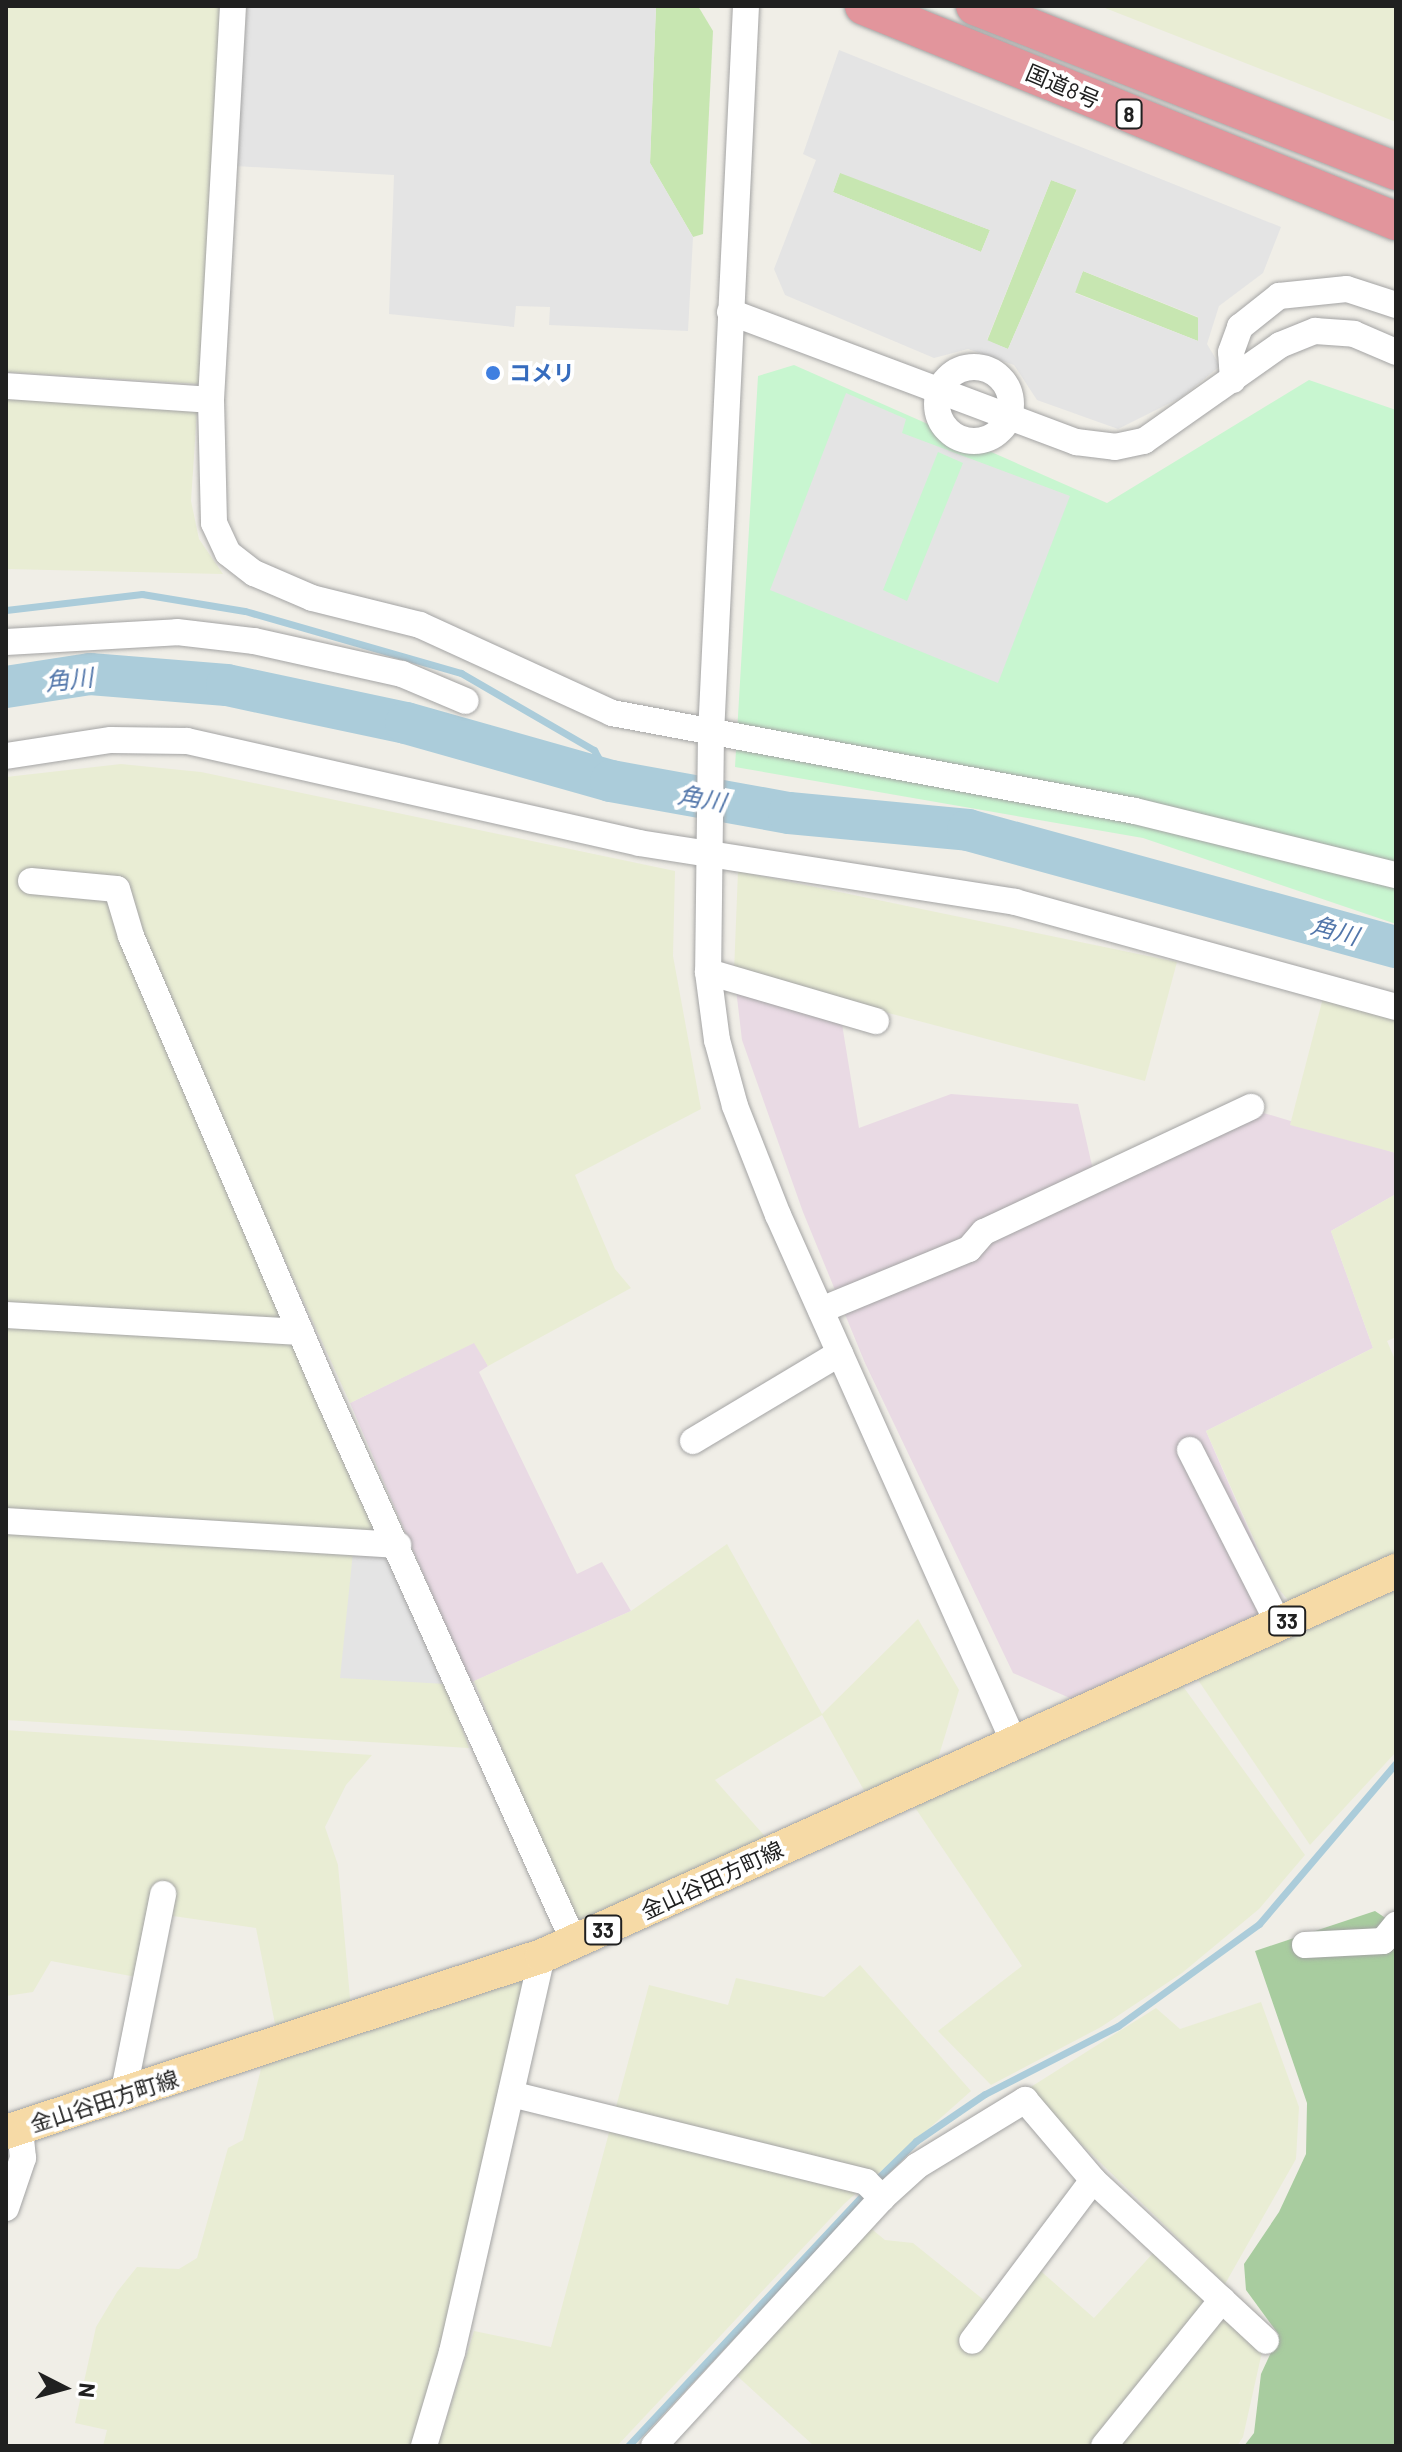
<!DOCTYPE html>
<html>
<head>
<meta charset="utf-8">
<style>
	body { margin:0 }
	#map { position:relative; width:1402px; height:2452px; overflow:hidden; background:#f0eee7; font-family:Barlow,"Noto Sans JP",sans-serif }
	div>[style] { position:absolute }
	.industrial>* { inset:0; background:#e9dae4 }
	.farmland>* { inset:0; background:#e9edd4 }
	.grass>* { inset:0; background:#c7e6b1 }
	.forest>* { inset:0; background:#a8cc9f }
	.park>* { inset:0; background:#c8f6d0 }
	.parking>* { inset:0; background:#e4e4e4 }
	.stream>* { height:7px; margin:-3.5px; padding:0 3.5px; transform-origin:3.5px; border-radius:3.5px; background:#abccda }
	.river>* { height:42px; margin:-21px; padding:0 21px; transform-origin:21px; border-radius:21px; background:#abccda }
	.roads { filter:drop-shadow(0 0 2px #a4a4a4) drop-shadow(0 0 2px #a4a4a4) }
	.minor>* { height:26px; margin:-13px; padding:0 13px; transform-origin:13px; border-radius:13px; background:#fff }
	.minor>.ring { margin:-13px; padding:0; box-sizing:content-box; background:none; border:26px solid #fff; border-radius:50% }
	.major>* { height:34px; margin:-17px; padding:0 17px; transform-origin:17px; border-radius:17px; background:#f6daa6 }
	.highway>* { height:38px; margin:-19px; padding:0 19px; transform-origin:19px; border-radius:19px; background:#e2959c }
	.dots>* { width:22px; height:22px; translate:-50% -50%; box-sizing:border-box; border:4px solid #fff; border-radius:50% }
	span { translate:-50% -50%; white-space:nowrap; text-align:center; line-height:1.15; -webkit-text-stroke:8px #fff; paint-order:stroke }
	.shield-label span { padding:2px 6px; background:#fff; border:2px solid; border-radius:6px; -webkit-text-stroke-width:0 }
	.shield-label { font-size:20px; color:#202020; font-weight:700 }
	.street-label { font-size:22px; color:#202020 }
	.shop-label { font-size:22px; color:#366cbe; font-weight:700 }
	.left { translate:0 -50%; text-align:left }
	.water-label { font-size:24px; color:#5276aa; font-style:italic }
	.frame { position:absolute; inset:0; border:8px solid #202020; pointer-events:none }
	.north { position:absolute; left:24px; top:2348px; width:80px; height:80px; -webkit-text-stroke:6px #fff; paint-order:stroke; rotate:96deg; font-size:22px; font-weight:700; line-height:32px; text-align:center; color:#202020 }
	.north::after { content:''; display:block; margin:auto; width:28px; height:36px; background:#202020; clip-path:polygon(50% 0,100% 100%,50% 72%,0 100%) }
</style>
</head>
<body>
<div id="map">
	<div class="industrial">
		<div style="clip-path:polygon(736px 989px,841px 1018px,859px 1128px,951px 1094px,1078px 1104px,1093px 1170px,1241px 1106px,1396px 1153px,1396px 1194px,1331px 1231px,1373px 1348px,1206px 1431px,1281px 1605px,1072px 1699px,1013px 1673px,865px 1363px,803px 1212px,742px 1040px)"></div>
		<div style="clip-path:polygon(475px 1342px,488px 1366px,479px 1372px,577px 1574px,602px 1562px,631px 1611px,470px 1683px,350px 1403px)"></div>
	</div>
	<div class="farmland">
		<div style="clip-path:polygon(6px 6px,225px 6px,199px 384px,6px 372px)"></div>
		<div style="clip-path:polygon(1100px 6px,1396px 6px,1396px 122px)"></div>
		<div style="clip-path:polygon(6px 397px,197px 411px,191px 501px,199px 539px,223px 574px,6px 569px)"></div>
		<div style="clip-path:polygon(121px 764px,201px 772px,675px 871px,673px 956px,701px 1109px,575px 1175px,615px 1269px,631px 1288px,488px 1366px,474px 1343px,350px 1403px,216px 1109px,137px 916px,129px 881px,26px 870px,111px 896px,284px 1321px,6px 1302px,6px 777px)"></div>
		<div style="clip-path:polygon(738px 871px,1177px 962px,1145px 1081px,734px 972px)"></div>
		<div style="clip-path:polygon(1324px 994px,1396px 1015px,1396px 1153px,1290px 1125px)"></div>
		<div style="clip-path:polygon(1396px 1194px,1396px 1337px,1387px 1341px,1396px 1362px,1396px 1557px,1293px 1606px,1273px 1582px,1206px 1431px,1373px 1348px,1331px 1231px)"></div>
		<div style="clip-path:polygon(6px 1324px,297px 1342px,383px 1535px,6px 1512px)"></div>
		<div style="clip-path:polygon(6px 1533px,353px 1552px,446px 1684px,469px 1748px,6px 1720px)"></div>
		<div style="clip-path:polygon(727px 1544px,822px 1714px,918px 1619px,959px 1690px,936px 1765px,866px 1794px,822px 1715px,715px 1780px,769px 1841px,584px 1923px,573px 1919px,474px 1681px,631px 1611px)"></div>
		<div style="clip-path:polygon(1396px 1590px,1396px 1752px,1310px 1845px,1196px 1677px)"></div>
		<div style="clip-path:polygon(1182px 1685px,1305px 1855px,1259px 1909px,1182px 1973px,1101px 2027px,991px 2085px,938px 2031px,1022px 1966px,914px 1806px)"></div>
		<div style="clip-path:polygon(6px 1730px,372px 1755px,346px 1785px,325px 1827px,338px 1865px,351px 2009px,276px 2029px,256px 1928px,173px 1916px,175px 1887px,157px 1883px,136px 1977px,51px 1961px,33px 1992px,6px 1996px)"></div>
		<div style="clip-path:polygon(860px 1965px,971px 2091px,844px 2204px,617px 2446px,438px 2446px,474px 2331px,551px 2347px,649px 1985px,728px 2005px,736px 1978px,824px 1997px)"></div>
		<div style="clip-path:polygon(528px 1978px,445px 2347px,412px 2446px,103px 2446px,107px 2430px,75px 2423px,96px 2327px,117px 2292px,137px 2267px,179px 2269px,197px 2258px,228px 2148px,243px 2140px,262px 2065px)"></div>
		<div style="clip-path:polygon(1261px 2002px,1299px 2107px,1296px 2159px,1225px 2284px,1026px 2090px,1156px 2008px,1180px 2029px)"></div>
		<div style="clip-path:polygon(868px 2226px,885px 2240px,913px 2243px,1000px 2313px,1035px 2266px,1094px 2318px,1155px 2251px,1262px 2352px,1243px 2437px,1237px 2446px,814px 2446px,734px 2373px)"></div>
	</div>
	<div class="grass">
		<div style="clip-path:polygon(656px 6px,698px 6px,713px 31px,703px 234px,693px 237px,650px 163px)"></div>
		<div style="clip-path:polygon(840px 172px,990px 230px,981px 252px,833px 192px)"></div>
		<div style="clip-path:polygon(1051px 180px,1077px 189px,1008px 349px,987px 341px)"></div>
		<div style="clip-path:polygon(1083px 271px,1199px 318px,1198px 341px,1074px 292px)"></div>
	</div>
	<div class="forest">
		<div style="clip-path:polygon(1375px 1911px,1396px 1925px,1396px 2446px,1244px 2446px,1254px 2433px,1261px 2374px,1279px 2335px,1246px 2290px,1244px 2264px,1279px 2212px,1306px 2154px,1307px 2103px,1255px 1951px)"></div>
	</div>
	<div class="park">
		<div style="clip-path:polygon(794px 365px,1107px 503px,1309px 380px,1396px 410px,1396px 924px,1143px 838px,735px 767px,758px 376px)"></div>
	</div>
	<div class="parking">
		<div style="clip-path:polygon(247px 6px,656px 6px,650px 163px,693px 237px,688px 331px,549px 325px,550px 307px,516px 306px,514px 327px,389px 314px,394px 175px,235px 166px)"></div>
		<div style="clip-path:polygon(evenodd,839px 50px,1281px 227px,1263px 273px,1219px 306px,1207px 344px,1220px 366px,1182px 397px,1118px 429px,1037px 400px,1014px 365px,968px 349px,934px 358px,785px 295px,774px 269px,816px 160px,803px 154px,839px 50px,840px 173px,990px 230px,981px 252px,833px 192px,840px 173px,839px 50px,1051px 180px,1077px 190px,1008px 349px,987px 340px,1051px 180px,839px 50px,1083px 271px,1198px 317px,1198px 341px,1075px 293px,1083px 271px)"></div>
		<div style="clip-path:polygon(evenodd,846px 393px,906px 419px,902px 433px,1070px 496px,998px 683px,770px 590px,846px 393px,938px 452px,963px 463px,907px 601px,883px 590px,938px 452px)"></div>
		<div style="clip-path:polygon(353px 1552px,392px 1555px,446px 1684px,340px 1678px)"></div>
	</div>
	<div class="stream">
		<div style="left:6px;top:610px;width:137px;rotate:-6.7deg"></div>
		<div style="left:142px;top:594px;width:104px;rotate:9.4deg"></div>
		<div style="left:245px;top:611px;width:225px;rotate:16deg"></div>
		<div style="left:461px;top:673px;width:154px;rotate:30.1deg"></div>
		<div style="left:594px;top:750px;width:35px;rotate:61deg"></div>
		<div style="left:875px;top:2181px;width:57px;rotate:-44.3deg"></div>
		<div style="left:916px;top:2141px;width:83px;rotate:-34.3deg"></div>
		<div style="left:985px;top:2094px;width:149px;rotate:-27.1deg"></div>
		<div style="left:1118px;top:2026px;width:174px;rotate:-35.9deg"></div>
		<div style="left:1259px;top:1924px;width:211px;rotate:-49.6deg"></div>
		<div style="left:628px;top:2446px;width:349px;rotate:-46.9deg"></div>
	</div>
	<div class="river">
		<div style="left:6px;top:687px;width:85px;rotate:-8.8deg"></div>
		<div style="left:90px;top:674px;width:137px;rotate:4.6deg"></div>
		<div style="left:227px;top:685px;width:183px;rotate:12deg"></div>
		<div style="left:406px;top:723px;width:213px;rotate:15.8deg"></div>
		<div style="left:611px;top:781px;width:181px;rotate:10.2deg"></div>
		<div style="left:789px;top:813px;width:180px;rotate:5.4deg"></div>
		<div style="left:968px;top:830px;width:444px;rotate:15.3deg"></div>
	</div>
	<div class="roads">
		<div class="minor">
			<div style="left:233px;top:6px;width:395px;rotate:93.2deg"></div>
			<div style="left:211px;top:400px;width:123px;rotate:88.6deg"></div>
			<div style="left:214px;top:523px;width:33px;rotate:65deg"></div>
			<div style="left:228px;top:553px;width:33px;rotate:38deg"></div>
			<div style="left:254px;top:573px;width:63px;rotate:23.3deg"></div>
			<div style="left:312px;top:598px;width:111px;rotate:14deg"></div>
			<div style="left:420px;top:625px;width:211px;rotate:24.6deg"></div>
			<div style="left:612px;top:713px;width:532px;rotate:10.61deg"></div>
			<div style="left:1135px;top:811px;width:269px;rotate:13.8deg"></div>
			<div style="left:746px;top:6px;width:729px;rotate:92.75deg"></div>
			<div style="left:711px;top:734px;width:238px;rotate:90.7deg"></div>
			<div style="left:708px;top:972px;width:69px;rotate:82.5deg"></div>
			<div style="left:717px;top:1040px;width:68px;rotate:74.7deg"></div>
			<div style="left:735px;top:1106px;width:117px;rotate:68.5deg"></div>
			<div style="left:778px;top:1215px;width:575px;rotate:65.89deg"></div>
			<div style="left:730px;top:312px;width:370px;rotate:20.6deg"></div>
			<div style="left:1076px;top:442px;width:39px;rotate:7deg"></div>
			<div style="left:1115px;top:447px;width:30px;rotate:-12deg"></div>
			<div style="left:1144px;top:441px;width:166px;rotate:-35.2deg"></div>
			<div style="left:1280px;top:345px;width:38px;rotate:-22deg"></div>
			<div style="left:1315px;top:331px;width:39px;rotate:4deg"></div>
			<div style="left:1354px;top:334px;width:46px;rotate:23.2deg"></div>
			<div class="ring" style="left:937px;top:367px;width:48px;height:48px"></div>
			<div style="left:1233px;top:380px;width:28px;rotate:-94deg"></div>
			<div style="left:1231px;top:352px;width:27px;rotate:-70deg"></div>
			<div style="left:1240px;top:327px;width:50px;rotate:-38.5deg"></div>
			<div style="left:1279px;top:296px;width:68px;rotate:-5.9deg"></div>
			<div style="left:1347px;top:289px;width:52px;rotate:18.1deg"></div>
			<div style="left:6px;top:386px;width:205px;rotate:3.9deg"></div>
			<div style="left:6px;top:642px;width:171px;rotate:-3.3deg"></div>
			<div style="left:177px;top:632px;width:78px;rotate:6.7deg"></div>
			<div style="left:254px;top:641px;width:152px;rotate:12.6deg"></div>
			<div style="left:402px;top:674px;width:69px;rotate:22.9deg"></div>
			<div style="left:6px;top:756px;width:106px;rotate:-8.7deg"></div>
			<div style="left:111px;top:740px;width:76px;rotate:0.8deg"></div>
			<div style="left:187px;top:741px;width:463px;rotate:12.7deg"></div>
			<div style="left:639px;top:843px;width:381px;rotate:8.9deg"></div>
			<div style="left:1015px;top:902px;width:395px;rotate:15.4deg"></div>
			<div style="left:31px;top:881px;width:86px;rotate:5.3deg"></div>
			<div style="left:117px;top:889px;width:49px;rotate:73.4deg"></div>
			<div style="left:131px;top:936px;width:500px;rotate:66.82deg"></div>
			<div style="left:328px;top:1396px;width:599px;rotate:65.75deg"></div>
			<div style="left:708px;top:972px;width:175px;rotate:16.3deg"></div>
			<div style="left:821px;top:1310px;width:160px;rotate:-22.4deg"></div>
			<div style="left:969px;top:1249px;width:23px;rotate:-49deg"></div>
			<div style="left:984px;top:1232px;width:295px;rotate:-25.1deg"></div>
			<div style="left:6px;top:1315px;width:295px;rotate:3.3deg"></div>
			<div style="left:693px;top:1441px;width:171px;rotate:-30.9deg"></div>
			<div style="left:1190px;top:1450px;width:196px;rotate:63deg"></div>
			<div style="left:6px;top:1521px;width:393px;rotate:3.5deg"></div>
			<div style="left:1305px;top:1945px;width:78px;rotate:-2.9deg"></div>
			<div style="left:1383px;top:1941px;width:21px;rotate:-51deg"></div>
			<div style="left:511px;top:2094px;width:366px;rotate:13.9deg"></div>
			<div style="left:866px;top:2182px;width:23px;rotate:45deg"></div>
			<div style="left:123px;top:2095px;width:205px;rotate:-78.7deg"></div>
			<div style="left:1093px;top:2180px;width:236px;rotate:42.9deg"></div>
			<div style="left:6px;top:2208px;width:53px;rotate:-71.2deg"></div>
			<div style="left:23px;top:2158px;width:30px;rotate:-96deg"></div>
			<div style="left:424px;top:2446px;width:98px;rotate:-73.4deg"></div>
			<div style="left:452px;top:2352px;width:406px;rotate:-77.2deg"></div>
			<div style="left:654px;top:2446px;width:337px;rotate:-47.4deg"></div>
			<div style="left:882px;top:2198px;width:47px;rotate:-42.4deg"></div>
			<div style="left:917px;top:2166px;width:127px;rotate:-31.4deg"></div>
			<div style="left:1025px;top:2100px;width:105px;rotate:49.6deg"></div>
			<div style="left:1093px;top:2180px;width:201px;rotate:126.9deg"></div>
			<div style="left:1104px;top:2446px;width:188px;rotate:-51.1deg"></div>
		</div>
		<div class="major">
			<div style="left:6px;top:2132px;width:564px;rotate:-18.18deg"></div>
			<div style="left:542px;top:1956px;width:937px;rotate:-24.27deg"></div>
		</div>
		<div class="highway">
			<div style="left:864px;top:6px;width:574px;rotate:22.01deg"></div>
			<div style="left:975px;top:6px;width:452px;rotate:21.4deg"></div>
		</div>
	</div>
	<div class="dots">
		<div style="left:493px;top:373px;background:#3f7fe0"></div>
	</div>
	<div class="shield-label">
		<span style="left:1129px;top:114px">8</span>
		<span style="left:1287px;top:1621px">33</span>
		<span style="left:603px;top:1930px">33</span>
	</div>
	<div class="street-label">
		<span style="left:1063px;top:86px;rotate:23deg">国道8号</span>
		<span style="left:712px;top:1880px;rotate:-25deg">金山谷田方町線</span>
		<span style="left:104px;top:2101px;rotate:-18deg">金山谷田方町線</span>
	</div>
	<div class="shop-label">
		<span class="left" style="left:509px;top:373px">コメリ</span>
	</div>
	<div class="water-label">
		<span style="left:69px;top:679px;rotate:-6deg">角川</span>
		<span style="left:702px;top:798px;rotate:10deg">角川</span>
		<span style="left:1335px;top:930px;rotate:15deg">角川</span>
	</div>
	<div class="frame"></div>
	<div class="north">N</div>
</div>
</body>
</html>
